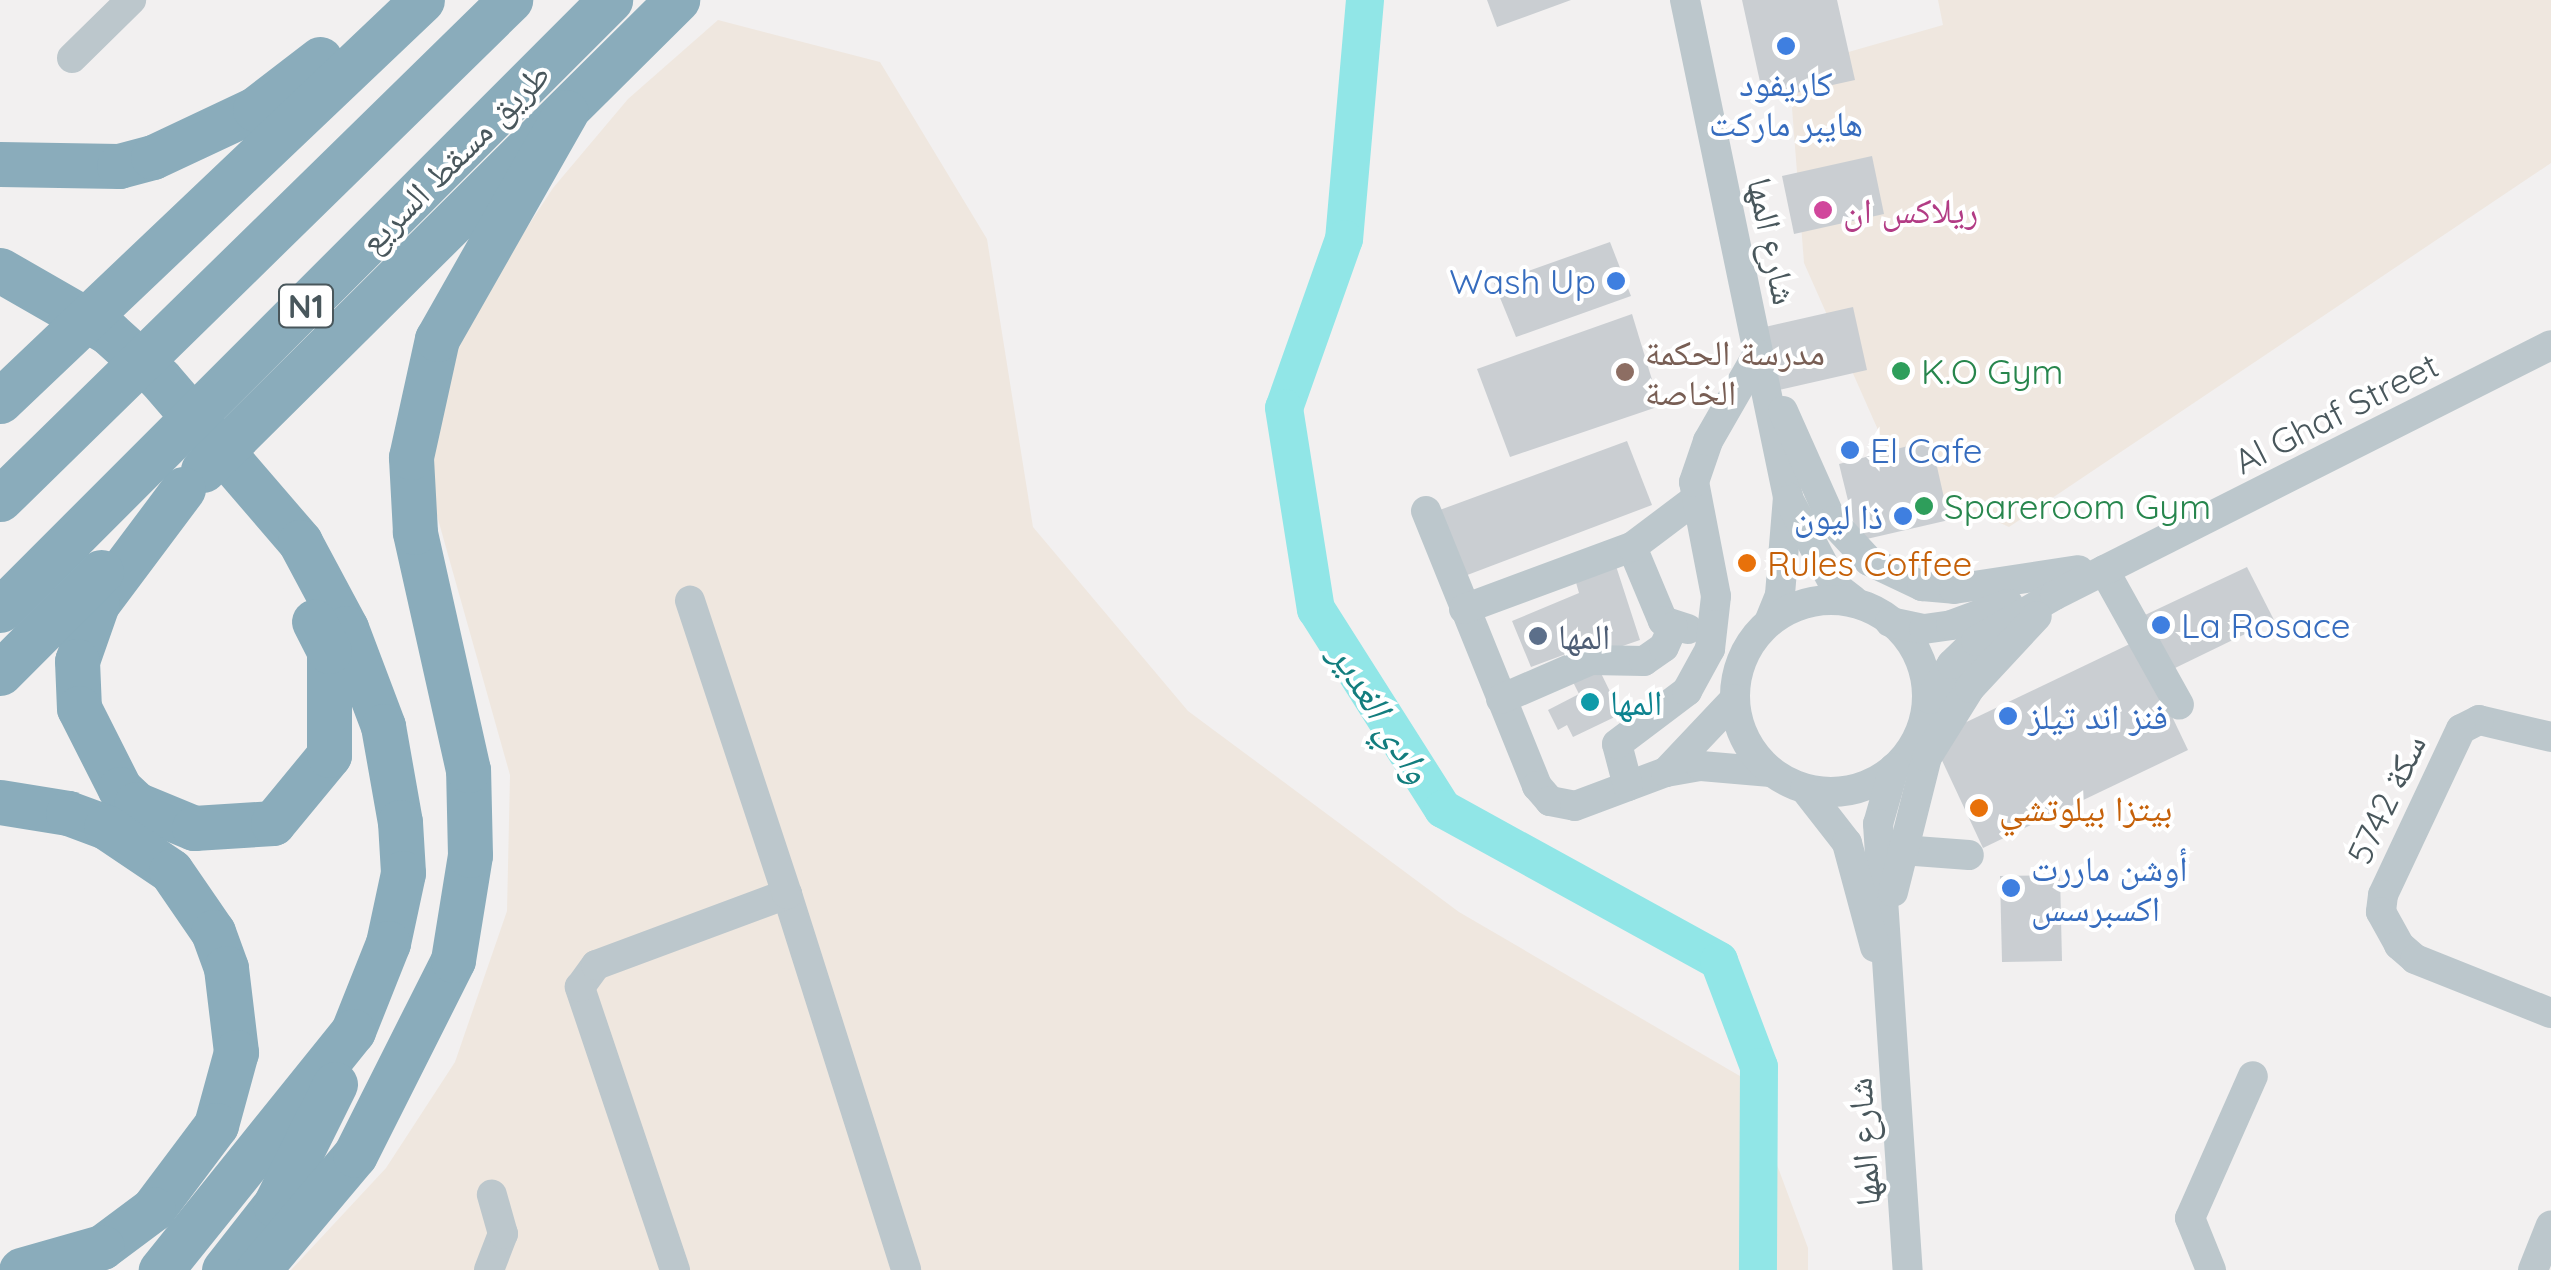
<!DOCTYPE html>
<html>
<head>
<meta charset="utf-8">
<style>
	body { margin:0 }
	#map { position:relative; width:2551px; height:1270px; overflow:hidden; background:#f2f0f0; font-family:Quicksand,"Noto Naskh Arabic",sans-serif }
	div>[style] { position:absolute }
	.sand>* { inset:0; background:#efe7df }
	.river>* { height:38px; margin:-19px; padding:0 19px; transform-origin:19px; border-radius:19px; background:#91e6e7 }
	.building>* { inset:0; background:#caced2 }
	.minor>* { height:30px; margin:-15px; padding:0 15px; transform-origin:15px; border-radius:15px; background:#bcc7cc }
	.minor>.ring { margin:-15px; padding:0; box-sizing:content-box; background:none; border:30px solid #bcc7cc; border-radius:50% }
	.highway>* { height:45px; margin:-22.5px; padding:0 22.5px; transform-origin:22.5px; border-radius:22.5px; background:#8aacbb }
	.dots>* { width:28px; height:28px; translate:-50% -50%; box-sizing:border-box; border:5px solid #fff; border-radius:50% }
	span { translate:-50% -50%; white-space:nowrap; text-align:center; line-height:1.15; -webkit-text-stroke:8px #fff; paint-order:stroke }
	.shield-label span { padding:2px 8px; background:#fff; border:2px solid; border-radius:8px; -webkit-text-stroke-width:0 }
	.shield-label { font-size:32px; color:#49575c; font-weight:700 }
	.shop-label { font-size:35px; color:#366cbe }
	.right { translate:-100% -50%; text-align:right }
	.left { translate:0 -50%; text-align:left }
	.street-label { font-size:35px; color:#49575c }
	.hotel-label { font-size:35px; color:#b23c85 }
	.education-label { font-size:35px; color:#785e54 }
	.leisure-label { font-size:35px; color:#27864d }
	.food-label { font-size:35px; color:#c56008 }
	.service-label { font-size:35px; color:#4e5e75 }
	.culture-label { font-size:35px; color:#0d838f }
	.water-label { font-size:38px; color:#137d7e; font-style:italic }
</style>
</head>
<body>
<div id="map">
	<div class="sand">
		<div style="clip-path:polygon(1938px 0,2551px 0,2551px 163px,2009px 527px,1898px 475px,1804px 263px,1789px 69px,1943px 25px)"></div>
		<div style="clip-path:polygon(718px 20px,880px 62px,987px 239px,1033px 527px,1188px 711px,1459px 912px,1745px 1079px,1808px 1248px,1808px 1270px,291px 1270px,386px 1168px,455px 1062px,507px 911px,510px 775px,425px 473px,450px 366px,477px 304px,553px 188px,628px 99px)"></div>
	</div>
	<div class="river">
		<div style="left:1365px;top:0;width:240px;rotate:95deg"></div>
		<div style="left:1344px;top:239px;width:179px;rotate:109.5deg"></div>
		<div style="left:1284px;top:408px;width:204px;rotate:81deg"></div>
		<div style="left:1316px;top:609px;width:237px;rotate:57.6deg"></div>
		<div style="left:1443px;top:809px;width:315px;rotate:28.8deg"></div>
		<div style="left:1719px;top:961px;width:113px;rotate:69.3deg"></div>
		<div style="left:1759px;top:1067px;width:203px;rotate:90.3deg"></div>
	</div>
	<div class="building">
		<div style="clip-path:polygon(1487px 0,1571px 0,1497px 27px)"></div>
		<div style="clip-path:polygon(1742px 0,1837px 0,1855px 80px,1764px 100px)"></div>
		<div style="clip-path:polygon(1872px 156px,1884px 214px,1794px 234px,1782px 176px)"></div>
		<div style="clip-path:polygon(1610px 242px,1631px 296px,1516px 337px,1494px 283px)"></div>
		<div style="clip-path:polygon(1853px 307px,1867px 370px,1779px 390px,1765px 327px)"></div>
		<div style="clip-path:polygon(1632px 314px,1660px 406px,1510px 457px,1477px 369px)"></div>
		<div style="clip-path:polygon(1931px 440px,1949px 520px,1858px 541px,1839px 464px)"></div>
		<div style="clip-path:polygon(1627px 441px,1652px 505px,1462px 577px,1437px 511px)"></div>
		<div style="clip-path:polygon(1616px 566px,1640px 640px,1602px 653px,1598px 642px,1531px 667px,1512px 621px,1579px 593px,1575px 579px)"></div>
		<div style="clip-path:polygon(2247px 567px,2274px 620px,2173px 669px,2145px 615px)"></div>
		<div style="clip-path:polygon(2136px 641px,2188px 750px,1983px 848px,1939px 754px,1956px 727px)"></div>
		<div style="clip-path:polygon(1596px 663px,1621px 714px,1573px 737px,1567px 725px,1558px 730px,1548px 710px,1579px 694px,1570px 676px)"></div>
		<div style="clip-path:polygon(2060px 875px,2062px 961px,2002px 962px,2000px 876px)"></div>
	</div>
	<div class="minor">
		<div style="left:1685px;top:0;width:508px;rotate:78.29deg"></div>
		<div style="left:1788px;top:497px;width:98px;rotate:94.7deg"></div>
		<div style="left:1780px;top:595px;width:29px;rotate:112deg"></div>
		<div style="left:72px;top:58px;width:83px;rotate:-44.5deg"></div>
		<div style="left:1783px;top:411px;width:120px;rotate:66deg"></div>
		<div style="left:1832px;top:521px;width:54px;rotate:47.2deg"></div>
		<div style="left:1869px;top:561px;width:59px;rotate:25.3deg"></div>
		<div style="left:1922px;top:586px;width:32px;rotate:5deg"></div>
		<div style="left:1954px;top:589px;width:126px;rotate:-8.6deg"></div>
		<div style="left:1789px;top:500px;width:98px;rotate:61.9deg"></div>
		<div style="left:1835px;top:586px;width:23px;rotate:38deg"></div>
		<div style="left:1426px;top:511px;width:297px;rotate:68deg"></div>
		<div style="left:1537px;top:786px;width:20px;rotate:49deg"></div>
		<div style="left:1550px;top:801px;width:25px;rotate:11deg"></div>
		<div style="left:1575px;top:806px;width:97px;rotate:-20.5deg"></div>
		<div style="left:1666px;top:772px;width:36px;rotate:-10deg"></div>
		<div style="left:1701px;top:766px;width:70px;rotate:4.9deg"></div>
		<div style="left:1632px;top:547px;width:80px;rotate:67.3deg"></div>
		<div style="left:1663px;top:621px;width:26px;rotate:18deg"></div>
		<div style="left:2104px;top:570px;width:154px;rotate:60.9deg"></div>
		<div class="ring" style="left:1735px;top:600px;width:162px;height:162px"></div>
		<div style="left:1464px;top:609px;width:179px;rotate:-20.3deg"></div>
		<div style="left:1632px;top:547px;width:76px;rotate:-37deg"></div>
		<div style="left:1890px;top:622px;width:35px;rotate:12deg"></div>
		<div style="left:1924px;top:629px;width:27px;rotate:-8deg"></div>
		<div style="left:1951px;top:625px;width:61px;rotate:-20.2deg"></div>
		<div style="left:1501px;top:699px;width:98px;rotate:-23.4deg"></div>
		<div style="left:1591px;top:660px;width:53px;rotate:1.1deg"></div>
		<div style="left:1644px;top:661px;width:24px;rotate:-35deg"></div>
		<div style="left:1664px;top:647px;width:22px;rotate:-66deg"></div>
		<div style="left:1930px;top:699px;width:41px;rotate:-57.8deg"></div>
		<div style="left:1952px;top:664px;width:33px;rotate:-44deg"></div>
		<div style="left:1976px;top:641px;width:91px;rotate:-30.2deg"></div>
		<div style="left:2055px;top:595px;width:555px;rotate:-26.75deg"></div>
		<div style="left:2551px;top:737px;width:74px;rotate:-166.7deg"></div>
		<div style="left:2479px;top:720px;width:20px;rotate:153deg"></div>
		<div style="left:2461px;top:729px;width:183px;rotate:115.2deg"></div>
		<div style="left:2383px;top:895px;width:17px;rotate:97deg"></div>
		<div style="left:2381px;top:912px;width:38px;rotate:61deg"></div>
		<div style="left:2399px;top:945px;width:21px;rotate:41deg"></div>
		<div style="left:2415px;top:959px;width:146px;rotate:21.7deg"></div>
		<div style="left:1894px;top:768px;width:58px;rotate:105.9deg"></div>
		<div style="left:1878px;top:824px;width:447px;rotate:86.2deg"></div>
		<div style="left:1666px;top:772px;width:100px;rotate:-46.6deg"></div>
		<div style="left:1628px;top:786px;width:43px;rotate:-104.7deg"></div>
		<div style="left:1617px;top:744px;width:88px;rotate:-37.1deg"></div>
		<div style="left:1687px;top:691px;width:48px;rotate:-61.3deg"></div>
		<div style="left:1710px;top:649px;width:53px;rotate:-83.5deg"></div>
		<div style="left:1716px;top:596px;width:116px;rotate:-100.9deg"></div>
		<div style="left:1694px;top:482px;width:43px;rotate:-71.1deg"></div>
		<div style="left:1708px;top:441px;width:100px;rotate:-60.1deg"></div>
		<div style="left:1805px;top:789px;width:68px;rotate:52.1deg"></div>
		<div style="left:1847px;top:843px;width:108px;rotate:74.9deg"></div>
		<div style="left:1902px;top:850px;width:67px;rotate:4.3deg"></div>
		<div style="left:1893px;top:892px;width:139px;rotate:-75.9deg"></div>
		<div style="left:1927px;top:757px;width:81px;rotate:-58.1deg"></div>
		<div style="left:1970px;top:688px;width:98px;rotate:-47.1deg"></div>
		<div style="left:787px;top:894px;width:394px;rotate:72.4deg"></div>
		<div style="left:489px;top:1270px;width:39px;rotate:-69deg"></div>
		<div style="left:503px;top:1234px;width:41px;rotate:-105.8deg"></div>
		<div style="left:675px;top:1270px;width:299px;rotate:-108.6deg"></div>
		<div style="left:580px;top:987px;width:27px;rotate:-54deg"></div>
		<div style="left:596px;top:965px;width:204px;rotate:-20.4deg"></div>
		<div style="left:787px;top:894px;width:309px;rotate:-108.3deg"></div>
		<div style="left:2211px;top:1270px;width:56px;rotate:-112deg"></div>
		<div style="left:2190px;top:1218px;width:155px;rotate:-66.1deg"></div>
		<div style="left:2533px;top:1270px;width:48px;rotate:-68.2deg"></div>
	</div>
	<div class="highway">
		<div style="left:0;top:164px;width:119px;rotate:1deg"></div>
		<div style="left:119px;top:166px;width:35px;rotate:-15deg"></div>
		<div style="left:153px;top:157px;width:113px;rotate:-25.2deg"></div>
		<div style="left:255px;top:109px;width:82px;rotate:-37.6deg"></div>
		<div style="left:0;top:270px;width:125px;rotate:29.9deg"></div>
		<div style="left:108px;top:332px;width:70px;rotate:42.1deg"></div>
		<div style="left:160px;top:379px;width:215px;rotate:49.3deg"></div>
		<div style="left:300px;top:542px;width:98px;rotate:61.9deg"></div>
		<div style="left:346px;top:628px;width:105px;rotate:69.3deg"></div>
		<div style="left:383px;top:726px;width:97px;rotate:80deg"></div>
		<div style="left:400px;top:822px;width:51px;rotate:86.6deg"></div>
		<div style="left:403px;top:873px;width:72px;rotate:102.1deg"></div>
		<div style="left:388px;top:943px;width:95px;rotate:111.7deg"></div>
		<div style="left:353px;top:1031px;width:307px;rotate:128.8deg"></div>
		<div style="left:0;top:401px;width:582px;rotate:-43.54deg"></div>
		<div style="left:203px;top:470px;width:668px;rotate:-44.76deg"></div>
		<div style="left:183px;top:489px;width:144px;rotate:126.8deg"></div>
		<div style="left:97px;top:604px;width:60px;rotate:109.3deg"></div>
		<div style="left:77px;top:661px;width:47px;rotate:87.6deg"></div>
		<div style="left:79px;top:708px;width:91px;rotate:63.2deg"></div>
		<div style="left:120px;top:789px;width:22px;rotate:43deg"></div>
		<div style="left:136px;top:804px;width:63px;rotate:22.5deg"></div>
		<div style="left:194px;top:828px;width:79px;rotate:-3.6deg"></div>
		<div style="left:273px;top:823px;width:88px;rotate:-50.5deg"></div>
		<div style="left:329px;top:755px;width:104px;rotate:-90deg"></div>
		<div style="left:329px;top:651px;width:33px;rotate:-117deg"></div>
		<div style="left:0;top:499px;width:714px;rotate:-44.38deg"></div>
		<div style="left:0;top:610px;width:863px;rotate:-45deg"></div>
		<div style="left:0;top:673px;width:143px;rotate:-45deg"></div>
		<div style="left:0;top:802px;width:69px;rotate:9.2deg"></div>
		<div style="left:68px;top:813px;width:40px;rotate:20.2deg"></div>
		<div style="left:106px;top:827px;width:78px;rotate:34.1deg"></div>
		<div style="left:171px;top:871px;width:74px;rotate:55.5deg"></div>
		<div style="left:213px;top:932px;width:38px;rotate:70deg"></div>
		<div style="left:226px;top:968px;width:85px;rotate:83.2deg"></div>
		<div style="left:236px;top:1052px;width:76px;rotate:105.3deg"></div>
		<div style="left:216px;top:1125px;width:105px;rotate:126.9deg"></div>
		<div style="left:153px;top:1209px;width:64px;rotate:143.3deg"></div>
		<div style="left:102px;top:1247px;width:84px;rotate:164.1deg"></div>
		<div style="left:224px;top:1270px;width:83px;rotate:-51.9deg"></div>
		<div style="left:275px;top:1205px;width:135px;rotate:-63.6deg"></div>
		<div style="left:258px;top:1270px;width:150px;rotate:-49.9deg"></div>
		<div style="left:355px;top:1155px;width:218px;rotate:-63.3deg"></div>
		<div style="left:453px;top:960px;width:106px;rotate:-80.8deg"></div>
		<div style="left:470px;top:855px;width:85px;rotate:-91.3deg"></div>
		<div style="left:468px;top:770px;width:244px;rotate:-102.6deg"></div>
		<div style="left:415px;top:532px;width:75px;rotate:-93.1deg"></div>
		<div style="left:411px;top:457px;width:121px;rotate:-77.6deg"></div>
		<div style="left:437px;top:339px;width:261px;rotate:-60.4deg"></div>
	</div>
	<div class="dots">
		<div style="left:1786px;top:46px;background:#3f7fe0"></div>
		<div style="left:1823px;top:210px;background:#d1479c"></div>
		<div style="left:1616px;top:281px;background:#3f7fe0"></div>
		<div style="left:1901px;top:371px;background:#2e9e5b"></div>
		<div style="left:1625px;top:372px;background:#8d6e63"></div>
		<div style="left:1850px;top:450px;background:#3f7fe0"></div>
		<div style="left:1924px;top:506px;background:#2e9e5b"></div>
		<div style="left:1903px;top:516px;background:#3f7fe0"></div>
		<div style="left:1747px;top:563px;background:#e8710a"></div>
		<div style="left:2161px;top:625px;background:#3f7fe0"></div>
		<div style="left:1538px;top:636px;background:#5c6f8a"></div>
		<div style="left:1590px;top:702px;background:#0f9aa8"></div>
		<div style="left:2008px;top:716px;background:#3f7fe0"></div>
		<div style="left:1979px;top:808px;background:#e8710a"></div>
		<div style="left:2011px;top:888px;background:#3f7fe0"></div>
	</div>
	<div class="shield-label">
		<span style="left:306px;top:306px">N1</span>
	</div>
	<div class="shop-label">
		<span style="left:1786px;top:103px">كاريفود<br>هايبر ماركت</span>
		<span class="right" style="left:1596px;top:281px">Wash Up</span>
		<span class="left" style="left:1870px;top:450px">El Cafe</span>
		<span class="right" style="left:1883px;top:516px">ذا ليون</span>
		<span class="left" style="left:2181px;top:625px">La Rosace</span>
		<span class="left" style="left:2028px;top:716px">فنز اند تيلز</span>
		<span class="left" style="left:2031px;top:888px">أوشن ماررت<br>اكسبرسس</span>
	</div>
	<div class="street-label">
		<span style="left:454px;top:157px;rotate:-45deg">طريق مسقط السريع</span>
		<span style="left:1773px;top:241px;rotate:78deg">شارع المها</span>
		<span style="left:2336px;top:413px;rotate:-27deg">Al Ghaf Street</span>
		<span style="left:2386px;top:799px;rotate:-65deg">سكة 5742</span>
		<span style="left:1863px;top:1142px;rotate:-94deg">شارع المها</span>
	</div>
	<div class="hotel-label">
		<span class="left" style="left:1843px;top:210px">ريلاكس ان</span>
	</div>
	<div class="education-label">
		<span class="left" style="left:1645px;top:372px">مدرسة الحكمة<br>الخاصة</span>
	</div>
	<div class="leisure-label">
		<span class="left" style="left:1921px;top:371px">K.O Gym</span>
		<span class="left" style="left:1944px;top:506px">Spareroom Gym</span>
	</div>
	<div class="food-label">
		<span class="left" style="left:1767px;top:563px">Rules Coffee</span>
		<span class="left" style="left:1999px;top:808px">بيتزا بيلوتشي</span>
	</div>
	<div class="service-label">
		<span class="left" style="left:1558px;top:636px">المه‍ا</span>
	</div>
	<div class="culture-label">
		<span class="left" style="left:1610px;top:702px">المها</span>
	</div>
	<div class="water-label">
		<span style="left:1381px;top:713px;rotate:58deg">وادي الغدير</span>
	</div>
</div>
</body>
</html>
